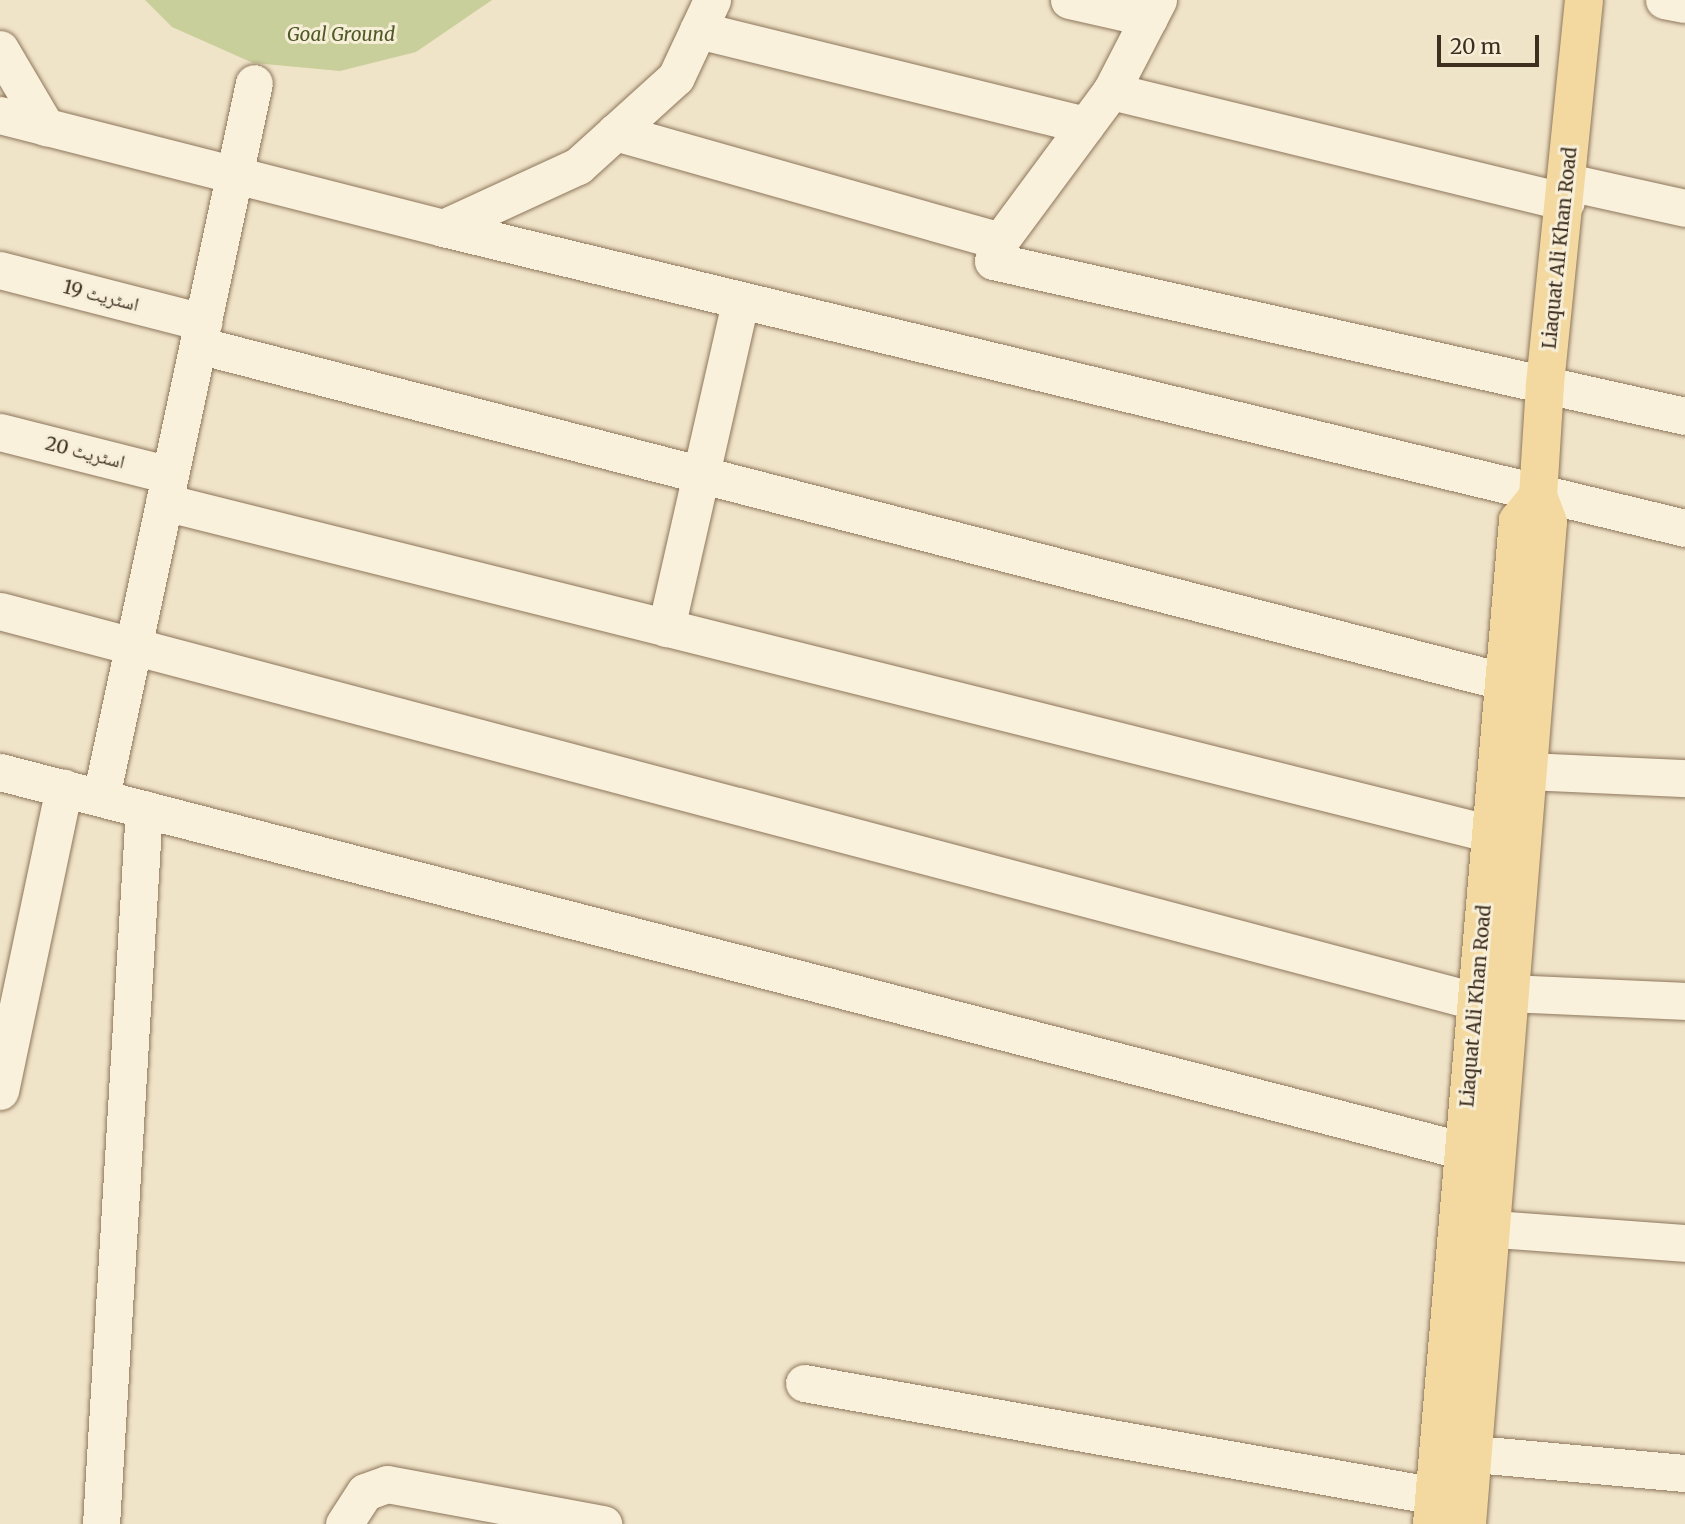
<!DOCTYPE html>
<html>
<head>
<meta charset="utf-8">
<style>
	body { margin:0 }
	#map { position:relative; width:1685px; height:1524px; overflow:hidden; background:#f0e4c8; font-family:Merriweather,"Noto Naskh Arabic",serif }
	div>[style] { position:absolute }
	.green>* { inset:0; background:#c9cf9b }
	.roads { filter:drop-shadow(0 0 2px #8d765c) drop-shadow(0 0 2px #8d765c) }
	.minor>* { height:37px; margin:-18.5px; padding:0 18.5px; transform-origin:18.5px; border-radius:18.5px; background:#faf1dc }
	.major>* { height:38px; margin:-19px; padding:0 19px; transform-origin:19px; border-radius:19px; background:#f3d9a0 }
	span { translate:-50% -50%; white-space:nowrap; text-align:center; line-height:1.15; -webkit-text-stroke:6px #f7eed8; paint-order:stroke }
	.park-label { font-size:19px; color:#4d5a26; font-style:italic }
	.street-label { font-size:19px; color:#3d2e20 }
	.scale { position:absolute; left:1437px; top:35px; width:102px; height:32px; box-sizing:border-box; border:4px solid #3d2e20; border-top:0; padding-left:9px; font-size:21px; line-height:24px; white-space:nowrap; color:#3d2e20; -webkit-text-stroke:5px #f7eed8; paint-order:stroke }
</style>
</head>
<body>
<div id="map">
	<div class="green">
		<div style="clip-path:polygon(145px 0,492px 0,416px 52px,340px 71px,253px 63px,172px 27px)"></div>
	</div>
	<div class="roads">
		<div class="minor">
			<div style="left:1069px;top:0;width:82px;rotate:12.7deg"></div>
			<div style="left:1158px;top:0;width:102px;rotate:117.3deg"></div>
			<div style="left:1111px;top:91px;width:187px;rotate:126.5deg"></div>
			<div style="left:1000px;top:241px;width:21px;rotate:109deg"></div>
			<div style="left:993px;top:261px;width:709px;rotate:12.63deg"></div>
			<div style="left:1664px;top:0;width:21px;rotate:11deg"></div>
			<div style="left:698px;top:30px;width:399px;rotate:13.8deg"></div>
			<div style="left:0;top:49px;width:91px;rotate:59.5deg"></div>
			<div style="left:1111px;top:91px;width:468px;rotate:13.7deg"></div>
			<div style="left:0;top:115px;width:457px;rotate:14.3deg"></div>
			<div style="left:443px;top:228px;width:1278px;rotate:13.58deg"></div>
			<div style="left:615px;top:132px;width:400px;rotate:15.8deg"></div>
			<div style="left:1568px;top:182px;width:120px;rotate:12.5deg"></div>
			<div style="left:443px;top:228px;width:149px;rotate:-24.7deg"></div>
			<div style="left:578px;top:166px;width:132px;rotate:-42.2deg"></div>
			<div style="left:676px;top:77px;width:85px;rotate:-64.9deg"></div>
			<div style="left:0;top:270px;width:210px;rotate:14.4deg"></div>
			<div style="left:198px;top:345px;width:1351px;rotate:14.45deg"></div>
			<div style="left:0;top:432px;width:175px;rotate:14.2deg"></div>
			<div style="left:164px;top:502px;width:1369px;rotate:14.04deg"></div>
			<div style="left:0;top:611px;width:1526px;rotate:14.81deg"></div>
			<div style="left:666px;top:628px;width:335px;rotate:-77.2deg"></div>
			<div style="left:1529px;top:771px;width:156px;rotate:2.6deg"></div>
			<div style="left:0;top:772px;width:1544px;rotate:14.51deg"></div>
			<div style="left:101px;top:797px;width:730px;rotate:-77.91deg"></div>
			<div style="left:1510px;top:993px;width:175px;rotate:2.6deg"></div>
			<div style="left:0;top:1091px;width:310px;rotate:-78.1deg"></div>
			<div style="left:1495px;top:1229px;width:191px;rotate:4.2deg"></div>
			<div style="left:804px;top:1383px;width:670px;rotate:10.14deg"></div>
			<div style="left:1475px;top:1454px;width:211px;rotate:5.2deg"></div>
			<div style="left:101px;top:1524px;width:716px;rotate:-86.56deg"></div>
			<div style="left:344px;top:1524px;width:38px;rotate:-57deg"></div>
			<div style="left:365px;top:1492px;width:23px;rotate:-20deg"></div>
			<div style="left:387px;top:1484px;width:220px;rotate:10.5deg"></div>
		</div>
		<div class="major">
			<div style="left:1432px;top:1524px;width:1007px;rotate:-85.1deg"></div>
			<div style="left:1518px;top:521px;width:32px;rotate:-51deg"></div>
			<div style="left:1467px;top:1524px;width:1005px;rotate:-85.38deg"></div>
			<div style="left:1548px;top:522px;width:28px;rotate:-111deg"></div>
			<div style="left:1538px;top:496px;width:112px;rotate:-86.4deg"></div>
			<div style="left:1545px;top:384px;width:386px;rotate:-84.2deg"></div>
		</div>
	</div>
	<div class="park-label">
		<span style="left:341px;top:35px">Goal Ground</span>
	</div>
	<div class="street-label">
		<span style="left:1560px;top:248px;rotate:-84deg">Liaquat Ali Khan Road</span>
		<span style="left:101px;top:296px;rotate:14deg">اسٹریٹ 19</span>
		<span style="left:85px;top:453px;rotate:14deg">اسٹریٹ 20</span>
		<span style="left:1476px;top:1006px;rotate:-85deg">Liaquat Ali Khan Road</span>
	</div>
	<div class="scale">20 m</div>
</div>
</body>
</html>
